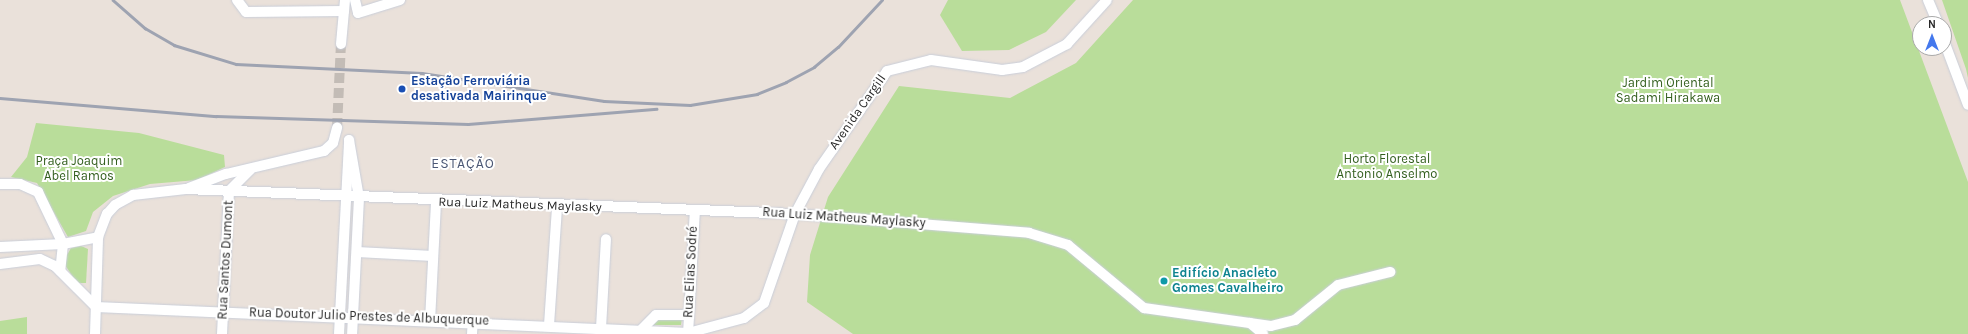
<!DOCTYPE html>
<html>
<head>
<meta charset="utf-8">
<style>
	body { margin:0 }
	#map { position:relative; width:1968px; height:334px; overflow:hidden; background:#eae1da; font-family:Karla,sans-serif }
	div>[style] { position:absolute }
	.green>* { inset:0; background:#b9dd9a }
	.minor-tunnel>* { height:10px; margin-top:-5px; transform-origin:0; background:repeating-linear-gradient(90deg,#c3bcb6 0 10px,transparent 0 15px) }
	.roads { filter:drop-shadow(0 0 1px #c9ced9) drop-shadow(0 0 1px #c9ced9) }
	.minor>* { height:10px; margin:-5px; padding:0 5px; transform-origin:5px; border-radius:5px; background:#fff }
	.rail>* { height:2.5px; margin:-1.25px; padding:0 1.25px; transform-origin:1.25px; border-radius:1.25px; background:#9ea3b1 }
	.dots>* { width:11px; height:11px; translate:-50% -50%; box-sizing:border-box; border:2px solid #fff; border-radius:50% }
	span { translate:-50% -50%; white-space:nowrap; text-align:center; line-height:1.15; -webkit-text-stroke:4px #fff; paint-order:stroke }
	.transit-label { font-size:13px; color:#164399; font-weight:700 }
	.left { translate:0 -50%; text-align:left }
	.park-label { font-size:13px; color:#335f1e }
	.street-label { font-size:13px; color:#282828 }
	.culture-label { font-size:13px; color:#0d838f; font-weight:700 }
	.neighbourhood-label { font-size:14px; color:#4c5875; letter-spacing:1px }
	.north { position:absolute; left:1912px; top:16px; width:40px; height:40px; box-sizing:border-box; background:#fff; border:1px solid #a9a9a9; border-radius:50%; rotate:0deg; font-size:11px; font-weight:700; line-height:16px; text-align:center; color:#282828 }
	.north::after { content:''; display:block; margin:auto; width:14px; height:18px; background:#4478ed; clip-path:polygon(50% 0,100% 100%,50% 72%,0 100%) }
</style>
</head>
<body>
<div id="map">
	<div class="green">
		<div style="clip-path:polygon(948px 0,1076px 0,1046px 32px,1009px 50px,962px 51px,940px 15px)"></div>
		<div style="clip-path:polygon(1133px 0,1900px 0,1968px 182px,1968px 334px,853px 334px,807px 302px,810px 255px,828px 197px,899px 86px,1010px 98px,1076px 63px)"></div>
		<div style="clip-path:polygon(1942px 0,1968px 0,1968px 78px,1966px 69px)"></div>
		<div style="clip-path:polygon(36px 123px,139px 133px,224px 155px,225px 167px,197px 180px,150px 184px,113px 196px,93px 212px,86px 231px,68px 237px,37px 183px,11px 177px,27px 157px)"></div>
		<div style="clip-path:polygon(81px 246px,88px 249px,86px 283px,77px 283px,63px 262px,71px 248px)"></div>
		<div style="clip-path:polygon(27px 317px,27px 334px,0 334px,0 321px)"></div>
		<div style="clip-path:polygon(656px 317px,682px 317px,681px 325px,648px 325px)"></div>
	</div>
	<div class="minor-tunnel">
		<div style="left:337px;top:128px;width:84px;rotate:-87.3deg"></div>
	</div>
	<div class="roads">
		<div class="minor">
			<div style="left:237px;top:0;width:15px;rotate:53deg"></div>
			<div style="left:246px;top:12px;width:98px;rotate:-0.6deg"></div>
			<div style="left:355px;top:0;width:13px;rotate:77deg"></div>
			<div style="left:358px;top:13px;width:44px;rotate:-17.2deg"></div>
			<div style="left:1928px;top:0;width:26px;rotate:67deg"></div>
			<div style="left:1944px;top:41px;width:68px;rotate:69.4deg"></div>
			<div style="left:341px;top:44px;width:44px;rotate:-84.8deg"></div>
			<div style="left:349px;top:140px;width:59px;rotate:80.2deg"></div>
			<div style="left:359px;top:198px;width:136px;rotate:92.9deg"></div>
			<div style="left:0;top:184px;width:20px"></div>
			<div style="left:20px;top:184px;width:20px;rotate:24deg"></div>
			<div style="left:38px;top:192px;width:58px;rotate:64.3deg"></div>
			<div style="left:63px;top:244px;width:27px;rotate:96deg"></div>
			<div style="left:189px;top:188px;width:40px;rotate:-21deg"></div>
			<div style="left:226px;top:174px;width:101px;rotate:-13.2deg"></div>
			<div style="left:324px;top:151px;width:12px;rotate:-42deg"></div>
			<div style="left:333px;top:143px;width:16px;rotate:-75deg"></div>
			<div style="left:0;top:247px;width:63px;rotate:-2.7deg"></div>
			<div style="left:63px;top:244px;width:36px;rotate:-11deg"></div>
			<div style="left:357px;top:252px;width:76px;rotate:3deg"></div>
			<div style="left:0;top:264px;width:40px;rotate:-7.1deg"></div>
			<div style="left:40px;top:259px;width:17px;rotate:25deg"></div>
			<div style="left:55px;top:266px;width:58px;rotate:45deg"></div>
			<div style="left:96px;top:307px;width:593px;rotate:2.51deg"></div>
			<div style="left:688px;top:333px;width:58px;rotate:-15deg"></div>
			<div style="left:744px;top:318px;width:25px;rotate:-37deg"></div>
			<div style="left:764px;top:303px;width:94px;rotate:-70.8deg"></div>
			<div style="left:795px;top:214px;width:51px;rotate:-61.9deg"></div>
			<div style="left:819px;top:169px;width:119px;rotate:-55.2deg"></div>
			<div style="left:887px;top:71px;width:45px;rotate:-14deg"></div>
			<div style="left:931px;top:60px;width:72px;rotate:8deg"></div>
			<div style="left:1002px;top:70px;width:21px;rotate:-8deg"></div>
			<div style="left:1023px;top:67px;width:50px;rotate:-27.6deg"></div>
			<div style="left:1067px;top:44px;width:59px;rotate:-47.7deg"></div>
			<div style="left:430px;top:321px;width:119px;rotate:-87.1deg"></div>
			<div style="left:1250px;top:323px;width:17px;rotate:40deg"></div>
			<div style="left:549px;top:325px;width:118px;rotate:-86.1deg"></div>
			<div style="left:601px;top:328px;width:89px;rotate:-86.8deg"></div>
			<div style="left:641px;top:330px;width:21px;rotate:-45deg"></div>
			<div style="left:656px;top:315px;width:33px"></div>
			<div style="left:95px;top:334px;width:97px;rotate:-88.2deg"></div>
			<div style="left:98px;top:237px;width:25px;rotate:-69deg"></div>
			<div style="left:107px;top:214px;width:12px;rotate:-48deg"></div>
			<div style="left:115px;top:205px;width:21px;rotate:-29deg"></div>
			<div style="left:133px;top:195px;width:53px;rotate:-6.5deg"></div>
			<div style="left:186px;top:189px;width:610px;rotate:2.35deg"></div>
			<div style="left:795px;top:214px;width:235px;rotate:4.6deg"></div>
			<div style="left:1029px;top:233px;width:41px;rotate:17.1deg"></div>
			<div style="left:1068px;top:245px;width:99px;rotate:39.7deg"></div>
			<div style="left:1144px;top:308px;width:128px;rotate:8.1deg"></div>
			<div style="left:1271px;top:326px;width:25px;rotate:-14deg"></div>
			<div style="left:1295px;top:320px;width:55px;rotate:-39.1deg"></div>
			<div style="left:1338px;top:285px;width:54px;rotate:-14deg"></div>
			<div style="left:222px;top:334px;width:143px;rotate:-87.2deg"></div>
			<div style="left:229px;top:191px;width:30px;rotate:-45deg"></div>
			<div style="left:339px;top:334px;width:194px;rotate:-87deg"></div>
			<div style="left:472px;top:334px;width:13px;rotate:-86deg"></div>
			<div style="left:688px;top:334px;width:124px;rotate:-86.8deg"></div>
		</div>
	</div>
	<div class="rail">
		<div style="left:113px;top:0;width:43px;rotate:41.2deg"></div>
		<div style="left:145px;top:28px;width:34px;rotate:30deg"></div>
		<div style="left:174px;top:45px;width:65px;rotate:17deg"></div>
		<div style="left:236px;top:64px;width:186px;rotate:2.8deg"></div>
		<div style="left:422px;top:73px;width:184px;rotate:8.7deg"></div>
		<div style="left:604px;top:101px;width:86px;rotate:2.7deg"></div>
		<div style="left:690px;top:105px;width:68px;rotate:-9.3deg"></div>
		<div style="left:757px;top:94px;width:31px;rotate:-22deg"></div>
		<div style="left:786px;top:82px;width:32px;rotate:-28deg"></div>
		<div style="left:814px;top:67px;width:31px;rotate:-40deg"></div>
		<div style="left:838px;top:47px;width:64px;rotate:-46.9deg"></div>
		<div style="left:0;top:98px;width:217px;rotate:4.8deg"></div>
		<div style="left:216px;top:116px;width:252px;rotate:1.8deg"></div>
		<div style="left:468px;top:124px;width:189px;rotate:-4.6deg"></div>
	</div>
	<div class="dots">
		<div style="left:402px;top:89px;background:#1a4fb4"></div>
		<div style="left:1164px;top:281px;background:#0f9aa8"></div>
	</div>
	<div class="transit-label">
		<span class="left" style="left:411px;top:89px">Estação Ferroviária<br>desativada Mairinque</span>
	</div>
	<div class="park-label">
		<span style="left:1668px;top:91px">Jardim Oriental<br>Sadami Hirakawa</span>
		<span style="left:1387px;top:167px">Horto Florestal<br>Antonio Anselmo</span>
		<span style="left:79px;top:169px">Praça Joaquim<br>Abel Ramos</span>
	</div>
	<div class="street-label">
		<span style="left:858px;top:112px;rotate:-55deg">Avenida Cargill</span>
		<span style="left:520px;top:205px;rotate:2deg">Rua Luiz Matheus Maylasky</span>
		<span style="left:844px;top:218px;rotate:4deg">Rua Luiz Matheus Maylasky</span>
		<span style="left:226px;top:260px;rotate:-87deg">Rua Santos Dumont</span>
		<span style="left:691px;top:272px;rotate:-87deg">Rua Elias Sodré</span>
		<span style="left:369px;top:317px;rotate:2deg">Rua Doutor Julio Prestes de Albuquerque</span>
	</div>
	<div class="culture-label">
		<span class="left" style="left:1172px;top:281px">Edifício Anacleto<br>Gomes Cavalheiro</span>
	</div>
	<div class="neighbourhood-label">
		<span style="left:463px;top:164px">ESTAÇÃO</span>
	</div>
	<div class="north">N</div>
</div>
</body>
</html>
